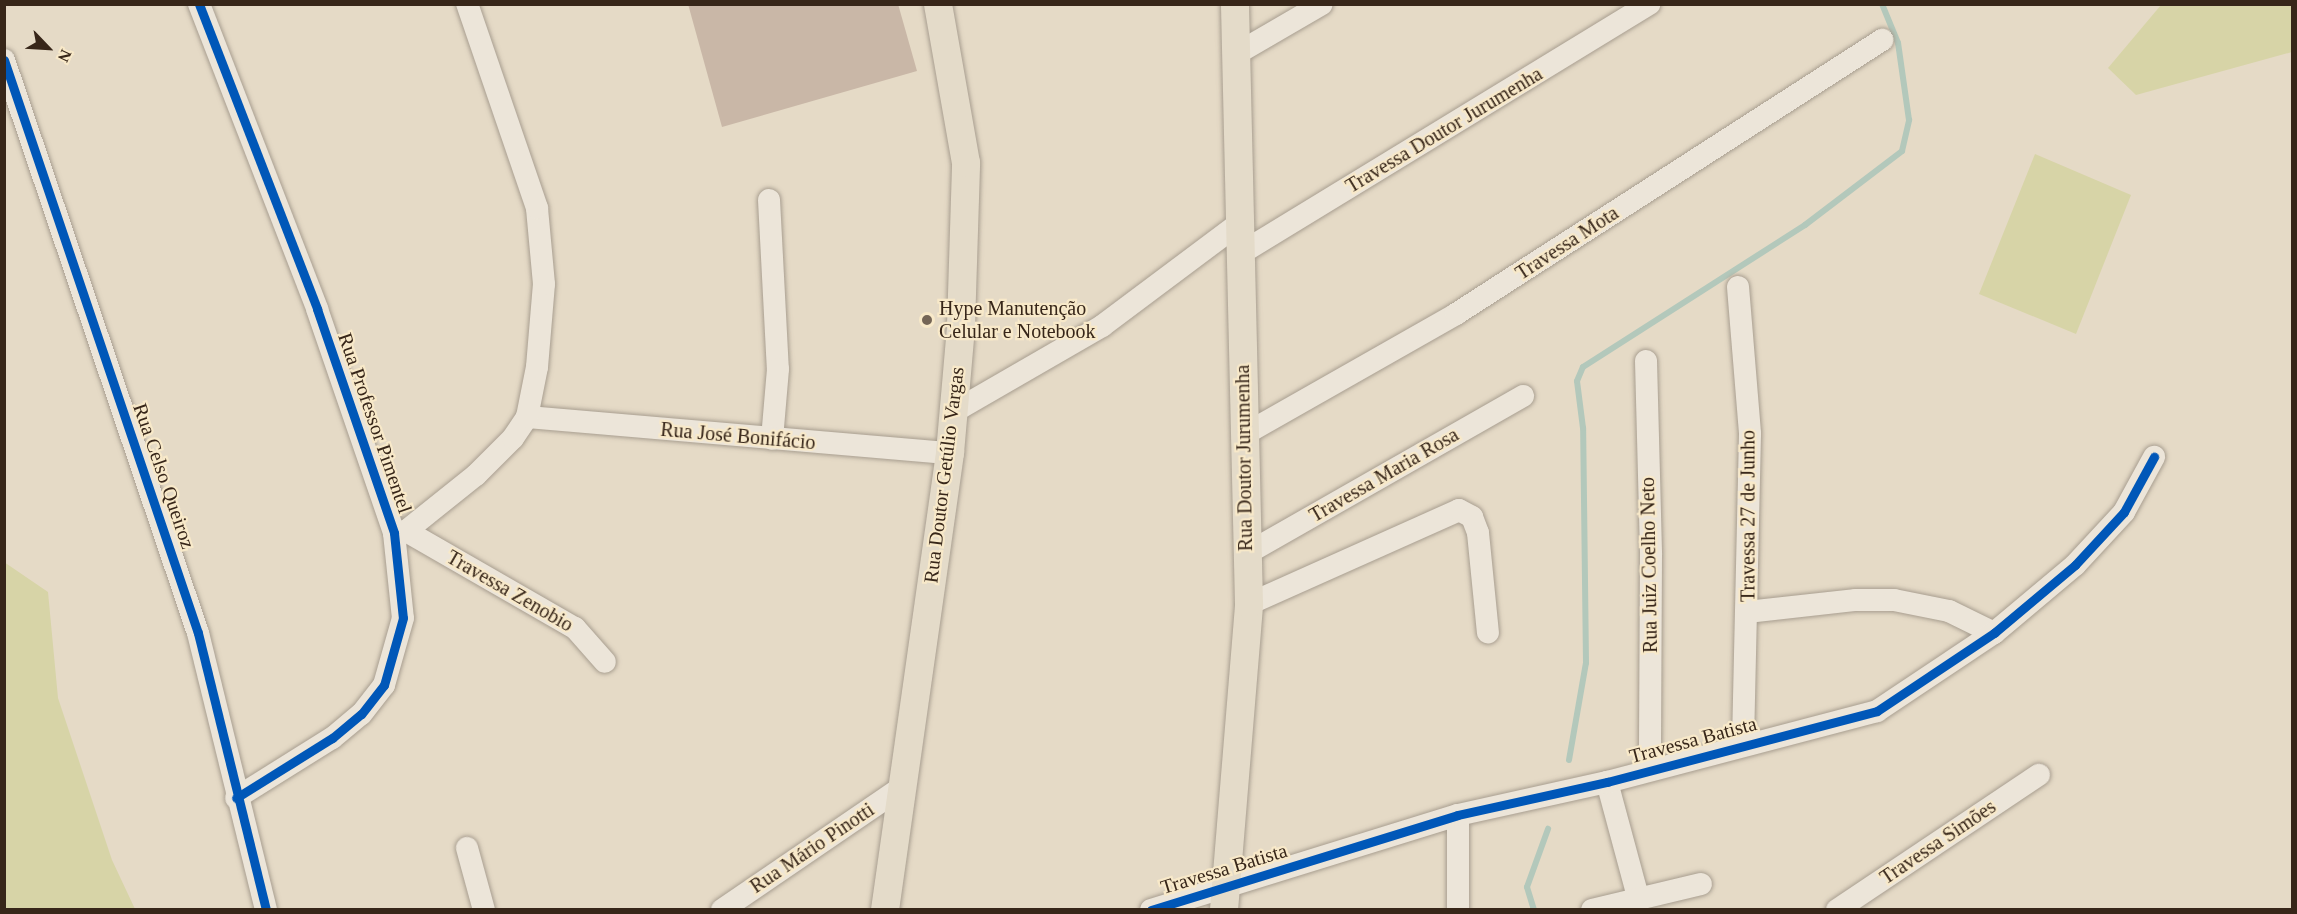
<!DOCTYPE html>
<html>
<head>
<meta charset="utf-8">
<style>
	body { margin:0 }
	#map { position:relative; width:2297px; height:914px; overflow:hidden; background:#e5dac6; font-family:Georgia,serif }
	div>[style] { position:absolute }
	.green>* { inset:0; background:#d7d4a7 }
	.stream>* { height:6px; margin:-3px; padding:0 3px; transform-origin:3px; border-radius:3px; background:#b3c8bb }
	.building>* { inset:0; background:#c9b7a7 }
	.roads { filter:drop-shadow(0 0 2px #a89e90) drop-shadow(0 0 2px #a89e90) }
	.minor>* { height:22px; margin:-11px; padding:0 11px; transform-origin:11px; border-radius:11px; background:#ece5d9 }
	.major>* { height:28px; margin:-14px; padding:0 14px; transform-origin:14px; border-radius:14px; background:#e4dbc9 }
	.cycleway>* { height:9px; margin:-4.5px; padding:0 4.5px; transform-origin:4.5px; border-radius:4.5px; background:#0057b8 }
	.dots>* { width:16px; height:16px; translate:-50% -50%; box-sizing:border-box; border:3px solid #f8e9c9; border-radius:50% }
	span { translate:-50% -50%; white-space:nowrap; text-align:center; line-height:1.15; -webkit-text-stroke:4.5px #f8e9c9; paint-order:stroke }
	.street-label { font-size:20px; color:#372619 }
	.poi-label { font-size:20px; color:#372619 }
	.left { translate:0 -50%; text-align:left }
	.frame { position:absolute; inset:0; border:6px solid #372619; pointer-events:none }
	.north { position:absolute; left:18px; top:18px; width:60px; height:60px; -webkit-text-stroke:4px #f8e9c9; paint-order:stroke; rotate:115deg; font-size:16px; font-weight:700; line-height:24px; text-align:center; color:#372619 }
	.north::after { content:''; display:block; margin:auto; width:21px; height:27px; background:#372619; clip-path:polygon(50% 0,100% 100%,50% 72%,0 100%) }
</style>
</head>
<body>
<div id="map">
	<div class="green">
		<div style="clip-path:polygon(2161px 5px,2292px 5px,2292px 52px,2136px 95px,2108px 68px)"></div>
		<div style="clip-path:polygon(2035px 154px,2131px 195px,2076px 334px,1979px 294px)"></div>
		<div style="clip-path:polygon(4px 562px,48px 592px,58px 698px,112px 860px,135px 909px,5px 909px)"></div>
	</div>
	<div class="stream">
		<div style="left:1569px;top:760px;width:98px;rotate:-80.1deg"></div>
		<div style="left:1586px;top:663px;width:235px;rotate:-90.7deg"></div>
		<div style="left:1583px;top:428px;width:47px;rotate:-97.3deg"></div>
		<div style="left:1577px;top:381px;width:15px;rotate:-67deg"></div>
		<div style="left:1583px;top:367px;width:264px;rotate:-32.6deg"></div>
		<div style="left:1805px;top:225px;width:122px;rotate:-37.3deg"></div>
		<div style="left:1902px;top:151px;width:32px;rotate:-77deg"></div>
		<div style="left:1909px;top:120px;width:78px;rotate:-98.1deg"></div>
		<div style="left:1898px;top:43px;width:42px;rotate:-112.3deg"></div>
		<div style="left:1534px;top:910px;width:24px;rotate:-107deg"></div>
		<div style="left:1527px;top:887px;width:62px;rotate:-70.1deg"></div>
	</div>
	<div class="building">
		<div style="clip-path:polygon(688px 4px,898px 4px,917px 71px,722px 127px)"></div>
	</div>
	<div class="roads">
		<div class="minor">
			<div style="left:199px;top:4px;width:327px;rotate:68.8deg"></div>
			<div style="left:317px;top:309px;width:237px;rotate:71deg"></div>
			<div style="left:394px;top:533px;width:85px;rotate:84deg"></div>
			<div style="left:403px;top:618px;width:70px;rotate:105.8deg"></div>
			<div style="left:384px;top:685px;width:37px;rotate:128deg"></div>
			<div style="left:361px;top:714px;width:38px;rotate:140deg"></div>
			<div style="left:332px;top:738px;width:113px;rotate:148deg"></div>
			<div style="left:1236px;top:54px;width:99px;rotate:-30.2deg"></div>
			<div style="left:4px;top:60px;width:605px;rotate:71.3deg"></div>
			<div style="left:198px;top:633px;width:285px;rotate:76.2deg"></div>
			<div style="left:769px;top:200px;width:169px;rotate:87deg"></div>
			<div style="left:778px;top:369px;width:70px;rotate:94.9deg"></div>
			<div style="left:1238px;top:255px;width:482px;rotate:-31.4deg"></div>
			<div style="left:1738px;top:287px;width:147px;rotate:85.3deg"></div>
			<div style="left:1750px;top:434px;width:311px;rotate:91.3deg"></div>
			<div style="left:1646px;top:361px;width:194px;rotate:88.5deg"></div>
			<div style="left:1651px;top:555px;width:215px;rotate:90.3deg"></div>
			<div style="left:955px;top:411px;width:170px;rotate:-30deg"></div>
			<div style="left:1102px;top:326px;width:169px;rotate:-36.8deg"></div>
			<div style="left:527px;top:417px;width:425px;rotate:4.9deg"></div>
			<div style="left:1245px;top:434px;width:243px;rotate:-29.6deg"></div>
			<div style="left:1456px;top:314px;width:507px;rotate:-32.75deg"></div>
			<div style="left:406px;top:531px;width:195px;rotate:29.9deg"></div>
			<div style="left:575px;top:628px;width:45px;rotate:48.6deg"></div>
			<div style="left:394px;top:533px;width:12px;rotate:-9deg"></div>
			<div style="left:406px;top:531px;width:90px;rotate:-38.7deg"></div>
			<div style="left:476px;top:475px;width:52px;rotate:-45deg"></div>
			<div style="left:513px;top:438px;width:25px;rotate:-56deg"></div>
			<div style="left:527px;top:417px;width:51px;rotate:-78.7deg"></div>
			<div style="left:537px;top:367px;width:83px;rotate:-85.2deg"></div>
			<div style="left:544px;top:284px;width:76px;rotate:-95.3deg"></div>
			<div style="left:537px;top:208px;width:216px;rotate:-108.9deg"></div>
			<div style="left:1246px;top:554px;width:319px;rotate:-29.7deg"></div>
			<div style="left:1249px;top:604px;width:230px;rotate:-24.1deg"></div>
			<div style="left:1459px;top:510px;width:15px;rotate:28deg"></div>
			<div style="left:1472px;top:517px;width:17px;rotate:69deg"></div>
			<div style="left:1478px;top:533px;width:100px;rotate:84.3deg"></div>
			<div style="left:1747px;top:612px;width:110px;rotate:-6.3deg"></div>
			<div style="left:1856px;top:600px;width:38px"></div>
			<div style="left:1894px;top:600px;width:56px;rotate:11.3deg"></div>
			<div style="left:1949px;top:611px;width:50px;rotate:26.1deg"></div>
			<div style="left:1607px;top:782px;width:123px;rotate:74.9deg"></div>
			<div style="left:1458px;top:815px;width:95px;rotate:90deg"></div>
			<div style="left:467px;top:848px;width:64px;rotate:74.7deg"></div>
			<div style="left:722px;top:910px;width:218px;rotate:-34.3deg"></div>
			<div style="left:1151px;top:910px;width:321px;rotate:-17.2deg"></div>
			<div style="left:1458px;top:815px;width:153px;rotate:-12.5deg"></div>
			<div style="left:1607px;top:782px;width:279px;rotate:-14.7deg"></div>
			<div style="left:1877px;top:711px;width:141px;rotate:-33.7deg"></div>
			<div style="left:1994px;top:633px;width:106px;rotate:-40deg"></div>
			<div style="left:2075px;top:565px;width:72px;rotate:-47.2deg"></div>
			<div style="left:2124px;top:512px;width:63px;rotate:-61.4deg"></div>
			<div style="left:1592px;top:910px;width:112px;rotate:-13.4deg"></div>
			<div style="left:1837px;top:910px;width:243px;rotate:-33.8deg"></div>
		</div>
		<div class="major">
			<div style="left:885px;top:910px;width:462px;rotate:-81.9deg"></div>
			<div style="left:950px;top:453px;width:127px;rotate:-85deg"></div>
			<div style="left:961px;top:326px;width:163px;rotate:-88.2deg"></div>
			<div style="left:966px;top:163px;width:161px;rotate:-100deg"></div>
			<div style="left:1224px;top:910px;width:307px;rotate:-85.3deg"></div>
			<div style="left:1249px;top:604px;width:600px;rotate:-91.34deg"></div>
		</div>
	</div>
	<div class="cycleway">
		<div style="left:199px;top:4px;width:327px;rotate:68.8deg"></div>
		<div style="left:317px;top:309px;width:237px;rotate:71deg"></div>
		<div style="left:394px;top:533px;width:85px;rotate:84deg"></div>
		<div style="left:403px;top:618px;width:70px;rotate:105.8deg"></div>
		<div style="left:384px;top:685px;width:37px;rotate:128deg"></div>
		<div style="left:361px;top:714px;width:38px;rotate:140deg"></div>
		<div style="left:332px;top:738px;width:113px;rotate:148deg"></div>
		<div style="left:4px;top:60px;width:605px;rotate:71.3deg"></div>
		<div style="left:198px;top:633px;width:285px;rotate:76.2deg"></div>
		<div style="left:1151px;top:910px;width:321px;rotate:-17.2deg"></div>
		<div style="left:1458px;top:815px;width:153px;rotate:-12.5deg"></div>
		<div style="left:1607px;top:782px;width:279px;rotate:-14.7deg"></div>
		<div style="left:1877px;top:711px;width:141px;rotate:-33.7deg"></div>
		<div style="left:1994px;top:633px;width:106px;rotate:-40deg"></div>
		<div style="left:2075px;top:565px;width:72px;rotate:-47.2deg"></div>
		<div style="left:2124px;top:512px;width:63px;rotate:-61.4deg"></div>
	</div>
	<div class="dots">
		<div style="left:927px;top:320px;background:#746556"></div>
	</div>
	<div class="street-label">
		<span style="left:1444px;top:130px;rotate:-31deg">Travessa Doutor Jurumenha</span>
		<span style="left:1567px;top:243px;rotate:-33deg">Travessa Mota</span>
		<span style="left:375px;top:423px;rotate:71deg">Rua Professor Pimentel</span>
		<span style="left:738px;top:436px;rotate:5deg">Rua José Bonifácio</span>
		<span style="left:1244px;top:458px;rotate:-91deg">Rua Doutor Jurumenha</span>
		<span style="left:944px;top:475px;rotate:-83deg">Rua Doutor Getúlio Vargas</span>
		<span style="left:1384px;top:475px;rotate:-30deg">Travessa Maria Rosa</span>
		<span style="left:164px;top:476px;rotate:71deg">Rua Celso Queiroz</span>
		<span style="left:1748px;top:516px;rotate:-90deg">Travessa 27 de Junho</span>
		<span style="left:1649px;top:565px;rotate:-91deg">Rua Juiz Coelho Neto</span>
		<span style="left:510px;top:591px;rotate:30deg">Travessa Zenobio</span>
		<span style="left:1693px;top:740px;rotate:-15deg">Travessa Batista</span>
		<span style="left:1938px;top:842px;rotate:-34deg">Travessa Simões</span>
		<span style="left:812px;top:848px;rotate:-34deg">Rua Mário Pinotti</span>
		<span style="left:1224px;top:869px;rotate:-17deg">Travessa Batista</span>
	</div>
	<div class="poi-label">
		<span class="left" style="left:939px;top:320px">Hype Manutenção<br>Celular e Notebook</span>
	</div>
	<div class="frame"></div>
	<div class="north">N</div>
</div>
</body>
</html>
